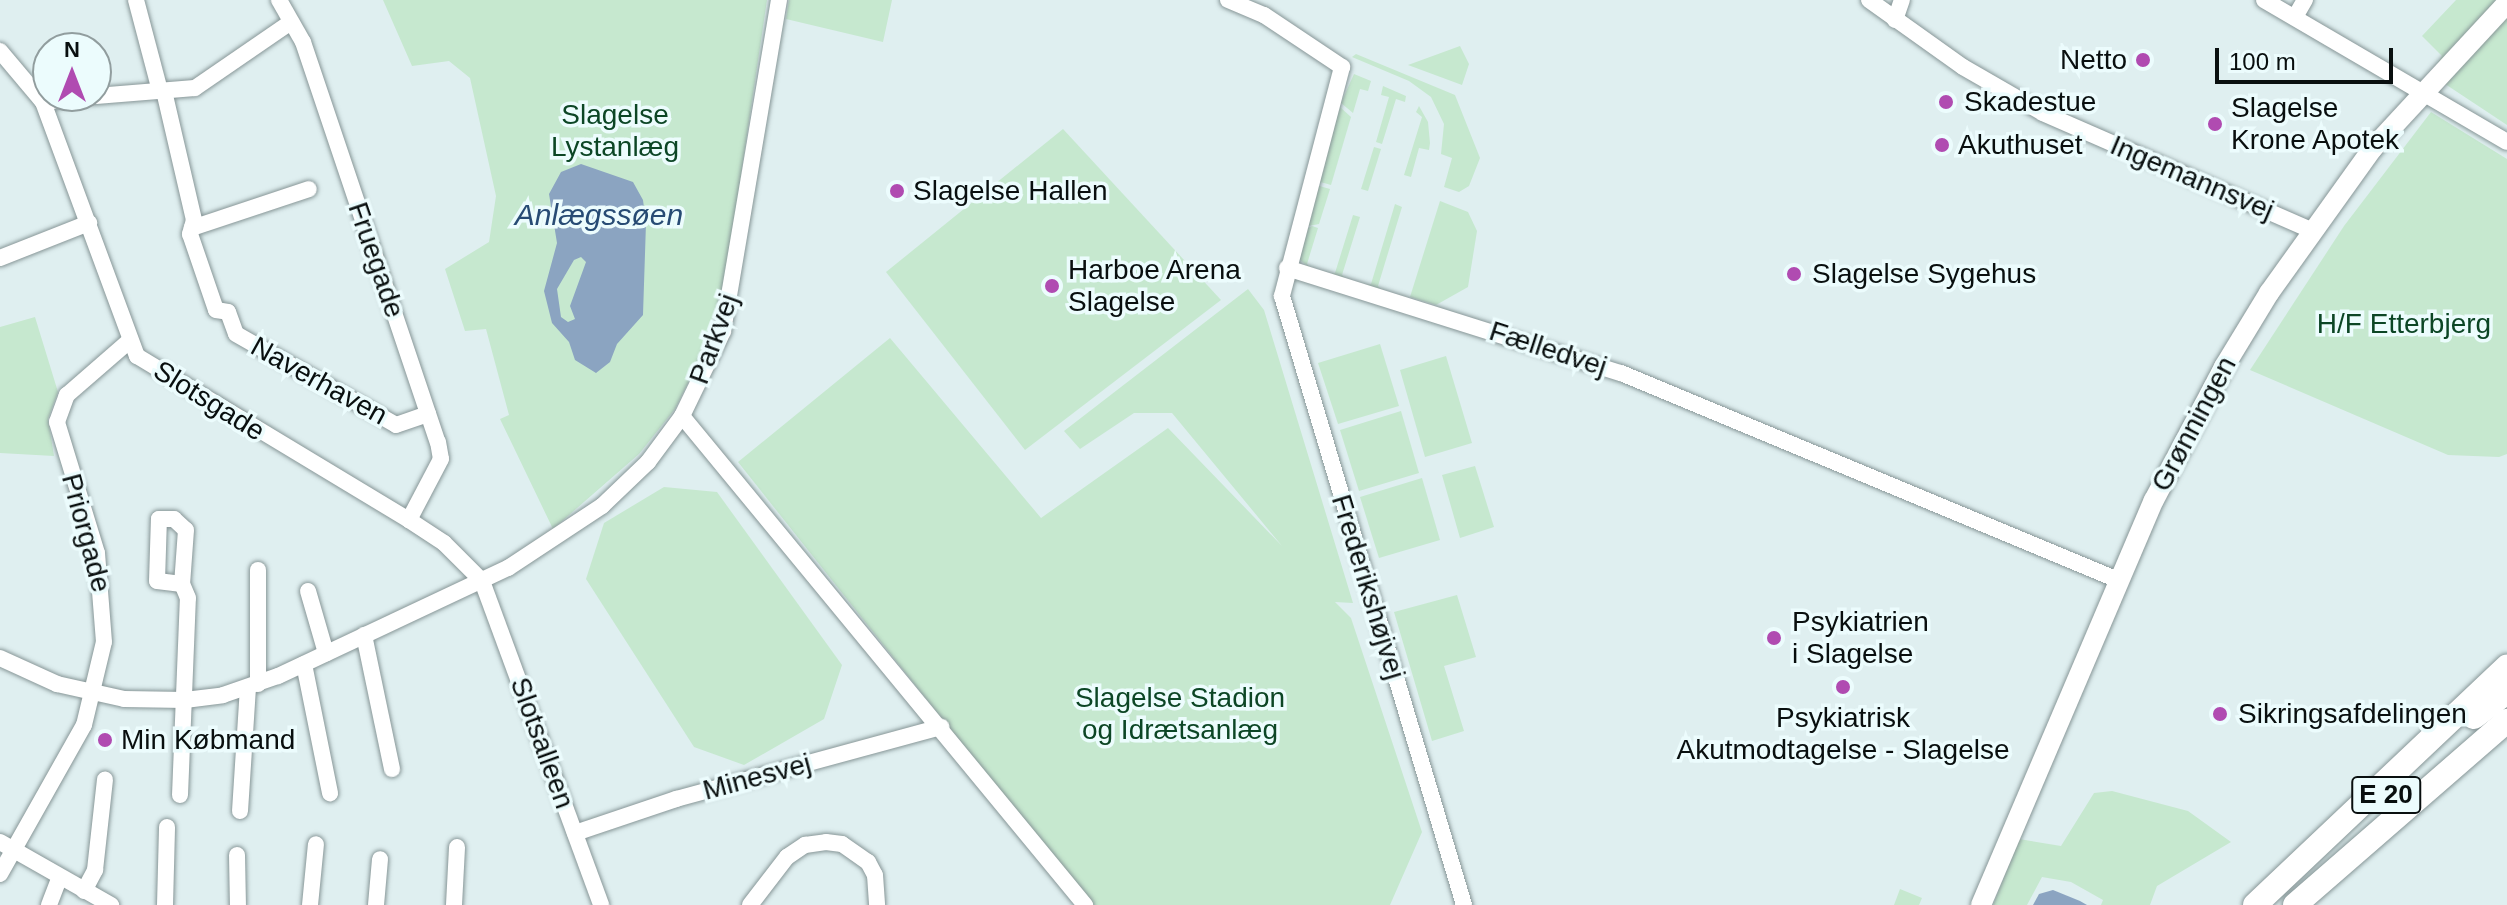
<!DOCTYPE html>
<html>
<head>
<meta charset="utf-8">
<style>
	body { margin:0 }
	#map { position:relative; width:2507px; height:905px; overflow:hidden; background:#dfeff0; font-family:Helvetica,sans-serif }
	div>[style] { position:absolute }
	.green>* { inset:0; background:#c6e8cf }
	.water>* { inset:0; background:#8ba4c1 }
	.roads { filter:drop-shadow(0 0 2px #879697) drop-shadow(0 0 2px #879697) }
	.minor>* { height:16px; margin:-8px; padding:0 8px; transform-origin:8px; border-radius:8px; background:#fff }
	.major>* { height:20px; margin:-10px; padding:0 10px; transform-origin:10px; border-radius:10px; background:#fff }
	.highway>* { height:24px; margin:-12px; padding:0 12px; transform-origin:12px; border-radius:12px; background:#fff }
	.dots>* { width:22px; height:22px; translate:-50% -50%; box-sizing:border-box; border:4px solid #ecfcfd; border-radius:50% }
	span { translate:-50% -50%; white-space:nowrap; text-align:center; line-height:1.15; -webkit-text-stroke:7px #ecfcfd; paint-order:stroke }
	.shield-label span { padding:2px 6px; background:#ecfcfd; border:2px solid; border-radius:6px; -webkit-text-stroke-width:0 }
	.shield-label { font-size:26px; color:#090f0f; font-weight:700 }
	.poi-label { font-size:28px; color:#090f0f }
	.right { translate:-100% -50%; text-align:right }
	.left { translate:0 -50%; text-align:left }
	.park-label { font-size:28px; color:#0c4625 }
	.street-label { font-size:28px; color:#090f0f }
	.water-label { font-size:30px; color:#274b74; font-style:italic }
	.north { position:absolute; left:32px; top:32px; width:80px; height:80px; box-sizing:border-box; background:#ecfcfd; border:2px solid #919d9e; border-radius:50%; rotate:0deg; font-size:22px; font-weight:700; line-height:32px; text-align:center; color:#090f0f }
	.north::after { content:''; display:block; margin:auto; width:28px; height:36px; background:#b04bb1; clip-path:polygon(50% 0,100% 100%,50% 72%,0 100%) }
	.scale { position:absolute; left:2215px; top:48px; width:178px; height:36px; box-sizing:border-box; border:4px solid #090f0f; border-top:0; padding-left:10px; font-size:24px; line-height:28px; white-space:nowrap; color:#090f0f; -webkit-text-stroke:6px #ecfcfd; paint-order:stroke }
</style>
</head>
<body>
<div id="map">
	<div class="green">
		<div style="clip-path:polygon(383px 0,767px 0,726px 276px,698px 363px,675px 409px,639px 454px,553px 529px,500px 419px,509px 415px,486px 329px,465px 331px,445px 269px,489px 242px,496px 196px,470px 78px,449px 61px,412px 66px)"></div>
		<div style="clip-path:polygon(789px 0,892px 0,883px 42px,786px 19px)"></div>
		<div style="clip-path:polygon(2456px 0,2507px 0,2507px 125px,2430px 74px,2442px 56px,2422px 36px)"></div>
		<div style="clip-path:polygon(1460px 46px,1469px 64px,1462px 85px,1408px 65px)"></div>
		<div style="clip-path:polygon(1356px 54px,1455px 95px,1480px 158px,1469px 186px,1459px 192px,1444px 187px,1452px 158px,1441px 154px,1444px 124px,1431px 97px,1409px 81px,1352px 57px)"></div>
		<div style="clip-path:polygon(1354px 74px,1371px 81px,1368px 91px,1360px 89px,1353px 113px,1341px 103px)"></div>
		<div style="clip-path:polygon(1383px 86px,1406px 96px,1405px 102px,1396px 99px,1382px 144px,1376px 142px,1389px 97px,1381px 95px)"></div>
		<div style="clip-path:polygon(1419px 106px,1428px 122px,1430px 143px,1429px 150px,1419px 148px,1411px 177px,1404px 175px,1422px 117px,1416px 112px)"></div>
		<div style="clip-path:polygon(1340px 107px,1351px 117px,1331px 185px,1317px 181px)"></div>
		<div style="clip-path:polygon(2431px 112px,2507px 159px,2507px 454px,2499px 457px,2448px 455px,2250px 370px,2344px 226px)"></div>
		<div style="clip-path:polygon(1063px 129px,1221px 300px,1025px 450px,886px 272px)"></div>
		<div style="clip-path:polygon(1374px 147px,1381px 149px,1368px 191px,1361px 189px)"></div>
		<div style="clip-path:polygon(1316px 185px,1330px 189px,1319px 224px,1303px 227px)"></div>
		<div style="clip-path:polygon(1440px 201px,1468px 212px,1477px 231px,1468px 287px,1436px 305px,1410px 297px)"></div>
		<div style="clip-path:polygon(1395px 204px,1402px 207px,1378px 286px,1385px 293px,1362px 286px,1371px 284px)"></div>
		<div style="clip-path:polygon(1353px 215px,1360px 217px,1342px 275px,1349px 282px,1325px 275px,1335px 273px)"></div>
		<div style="clip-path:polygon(1312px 226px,1318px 228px,1307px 264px,1313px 271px,1298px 258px,1302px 231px)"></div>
		<div style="clip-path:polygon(1248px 289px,1264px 310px,1353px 603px,1335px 602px,1351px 618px,1422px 832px,1390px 905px,1090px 905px,738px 462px,890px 338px,1041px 518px,1168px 428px,1282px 546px,1172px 413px,1134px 413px,1080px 449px,1064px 431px)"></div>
		<div style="clip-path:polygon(35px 317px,58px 392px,48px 419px,54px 456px,0 453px,0 327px)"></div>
		<div style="clip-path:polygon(1380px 344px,1399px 406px,1338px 424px,1318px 363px)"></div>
		<div style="clip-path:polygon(1446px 356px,1472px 443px,1425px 457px,1400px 370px)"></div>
		<div style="clip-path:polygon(1401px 411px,1419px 473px,1359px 491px,1340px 430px)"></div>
		<div style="clip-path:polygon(1475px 466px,1494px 527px,1460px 538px,1442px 475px)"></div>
		<div style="clip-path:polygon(1422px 478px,1440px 540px,1379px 558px,1360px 497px)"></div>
		<div style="clip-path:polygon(664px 487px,717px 492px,842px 665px,824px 719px,744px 765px,694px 747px,586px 579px,604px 523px)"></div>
		<div style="clip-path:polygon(1457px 595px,1476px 657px,1444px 666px,1464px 731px,1432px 741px,1394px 612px)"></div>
		<div style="clip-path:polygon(2112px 791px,2188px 811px,2231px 842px,2157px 886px,2150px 905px,2101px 905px,2103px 900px,2071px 882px,2042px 877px,2027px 905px,1993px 905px,2019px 839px,2061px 846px,2094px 793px)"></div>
		<div style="clip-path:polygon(1900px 889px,1922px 898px,1919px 905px,1894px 905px)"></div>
	</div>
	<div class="water">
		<div style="clip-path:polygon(evenodd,581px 164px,633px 182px,643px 200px,646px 223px,643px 315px,617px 344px,610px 362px,596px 373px,575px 360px,569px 342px,552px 323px,544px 291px,557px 243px,549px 194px,561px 172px,581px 164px,581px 257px,586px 262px,570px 306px,575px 319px,568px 322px,561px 317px,557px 289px,574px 260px,581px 257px)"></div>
		<div style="clip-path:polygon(2053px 890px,2080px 901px,2087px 905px,2033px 905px,2039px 894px)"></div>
	</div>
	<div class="roads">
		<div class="minor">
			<div style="left:136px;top:0;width:94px;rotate:75.2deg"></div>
			<div style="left:279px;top:0;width:48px;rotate:60.3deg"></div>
			<div style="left:303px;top:42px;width:422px;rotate:71.4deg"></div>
			<div style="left:438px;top:442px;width:17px;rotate:80deg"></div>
			<div style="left:441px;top:459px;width:69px;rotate:117.7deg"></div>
			<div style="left:1228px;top:0;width:39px;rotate:23deg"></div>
			<div style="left:1264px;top:15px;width:94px;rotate:33.7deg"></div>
			<div style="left:1342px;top:67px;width:237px;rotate:104.7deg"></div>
			<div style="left:1282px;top:296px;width:636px;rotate:73.36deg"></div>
			<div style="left:1869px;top:0;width:115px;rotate:35.5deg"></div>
			<div style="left:1963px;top:67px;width:92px;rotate:29.9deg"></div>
			<div style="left:2043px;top:113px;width:292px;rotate:23.6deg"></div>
			<div style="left:2264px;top:0;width:281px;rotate:30.3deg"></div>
			<div style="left:2295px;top:17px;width:20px;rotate:-60deg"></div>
			<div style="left:1895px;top:20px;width:21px;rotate:-71deg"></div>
			<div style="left:0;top:51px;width:67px;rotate:49.9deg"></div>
			<div style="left:43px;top:102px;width:271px;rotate:69.7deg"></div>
			<div style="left:137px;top:356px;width:318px;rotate:31.1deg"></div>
			<div style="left:409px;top:520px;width:42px;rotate:33.3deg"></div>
			<div style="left:444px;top:543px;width:54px;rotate:45deg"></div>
			<div style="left:482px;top:581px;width:345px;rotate:69.8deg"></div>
			<div style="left:164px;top:91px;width:132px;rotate:76.9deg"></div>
			<div style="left:194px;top:220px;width:15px;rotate:106deg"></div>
			<div style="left:190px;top:234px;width:80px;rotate:71.1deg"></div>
			<div style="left:216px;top:310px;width:12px;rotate:9deg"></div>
			<div style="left:228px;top:312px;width:23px;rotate:70deg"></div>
			<div style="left:236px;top:334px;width:184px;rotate:29.6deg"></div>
			<div style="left:396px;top:425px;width:34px;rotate:-19deg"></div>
			<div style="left:96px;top:96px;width:99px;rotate:-4.6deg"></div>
			<div style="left:195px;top:88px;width:116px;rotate:-34.5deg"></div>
			<div style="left:43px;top:102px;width:51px;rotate:-6.7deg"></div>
			<div style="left:192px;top:228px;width:123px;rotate:-18.4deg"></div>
			<div style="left:0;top:258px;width:96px;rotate:-21.5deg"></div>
			<div style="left:1287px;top:268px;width:350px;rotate:17.5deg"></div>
			<div style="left:1621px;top:373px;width:538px;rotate:22.61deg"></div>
			<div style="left:682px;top:416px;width:634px;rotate:50.51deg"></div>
			<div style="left:258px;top:570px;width:114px;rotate:90deg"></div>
			<div style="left:308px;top:591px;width:65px;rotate:73.8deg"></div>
			<div style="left:364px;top:635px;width:137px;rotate:78.2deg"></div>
			<div style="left:0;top:658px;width:63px;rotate:24.5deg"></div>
			<div style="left:57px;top:684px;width:69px;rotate:12.6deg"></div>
			<div style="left:124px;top:699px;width:61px;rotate:0.9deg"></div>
			<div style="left:185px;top:700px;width:38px;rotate:-7deg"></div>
			<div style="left:223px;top:695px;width:58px;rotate:-19.1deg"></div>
			<div style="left:278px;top:676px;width:254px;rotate:-25.2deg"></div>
			<div style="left:508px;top:568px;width:113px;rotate:-33.4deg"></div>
			<div style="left:602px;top:506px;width:64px;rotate:-43.7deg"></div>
			<div style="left:648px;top:462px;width:57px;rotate:-53.5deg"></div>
			<div style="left:682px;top:416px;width:94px;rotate:-64.2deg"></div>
			<div style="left:723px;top:331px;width:336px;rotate:-80.4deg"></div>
			<div style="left:304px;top:664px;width:132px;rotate:78.6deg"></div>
			<div style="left:180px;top:795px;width:197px;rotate:-87.7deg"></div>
			<div style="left:188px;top:598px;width:15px;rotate:-113deg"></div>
			<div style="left:182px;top:584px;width:25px;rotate:-173deg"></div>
			<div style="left:157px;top:581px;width:62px;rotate:-88.2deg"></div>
			<div style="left:159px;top:519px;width:15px"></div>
			<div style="left:174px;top:519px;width:16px;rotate:43deg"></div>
			<div style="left:186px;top:530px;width:54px;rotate:94.2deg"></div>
			<div style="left:240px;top:811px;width:123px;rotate:-86.3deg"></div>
			<div style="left:575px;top:833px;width:107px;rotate:-18.6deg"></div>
			<div style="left:676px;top:799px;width:275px;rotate:-15.2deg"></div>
			<div style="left:0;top:842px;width:128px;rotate:29.6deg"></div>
			<div style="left:237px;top:855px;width:50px;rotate:88.9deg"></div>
			<div style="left:0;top:874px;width:171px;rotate:-60.6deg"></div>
			<div style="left:84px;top:725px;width:85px;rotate:-76.5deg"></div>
			<div style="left:104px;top:642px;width:89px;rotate:-94.5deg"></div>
			<div style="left:97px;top:553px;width:137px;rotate:-107deg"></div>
			<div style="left:57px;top:422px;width:29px;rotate:-70deg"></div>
			<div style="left:67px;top:395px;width:81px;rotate:-41deg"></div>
			<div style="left:84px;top:891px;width:24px;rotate:-62deg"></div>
			<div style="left:95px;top:870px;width:91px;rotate:-83.7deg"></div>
			<div style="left:49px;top:905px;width:30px;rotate:-69deg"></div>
			<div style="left:165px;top:905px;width:78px;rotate:-88.5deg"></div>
			<div style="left:310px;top:905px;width:61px;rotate:-84.4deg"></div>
			<div style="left:376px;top:905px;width:46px;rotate:-85deg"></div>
			<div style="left:454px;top:905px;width:58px;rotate:-87deg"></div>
			<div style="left:750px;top:905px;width:61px;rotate:-52.4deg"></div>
			<div style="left:787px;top:857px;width:22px;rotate:-34deg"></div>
			<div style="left:805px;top:845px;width:21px;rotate:-8deg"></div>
			<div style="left:826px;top:842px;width:16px;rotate:7deg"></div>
			<div style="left:842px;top:844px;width:32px;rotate:35deg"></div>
			<div style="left:868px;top:862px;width:15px;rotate:62deg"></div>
			<div style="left:875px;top:875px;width:30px;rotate:86deg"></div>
		</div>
		<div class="major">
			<div style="left:1981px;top:905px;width:440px;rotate:-66.9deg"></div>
			<div style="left:2154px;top:500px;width:150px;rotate:-62.2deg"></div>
			<div style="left:2224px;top:367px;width:87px;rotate:-58.7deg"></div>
			<div style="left:2269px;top:293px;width:177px;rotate:-54.4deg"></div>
			<div style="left:2372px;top:149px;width:199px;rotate:-47.2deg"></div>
		</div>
		<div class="highway">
			<div style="left:2474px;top:717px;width:41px;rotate:-37.1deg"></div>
			<div style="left:2255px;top:905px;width:347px;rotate:-43.4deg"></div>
			<div style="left:2295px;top:905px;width:281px;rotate:-41deg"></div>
		</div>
	</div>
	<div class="dots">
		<div style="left:2143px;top:60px;background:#b04bb1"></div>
		<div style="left:1946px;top:102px;background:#b04bb1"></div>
		<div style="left:2215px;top:124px;background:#b04bb1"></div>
		<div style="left:1942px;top:145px;background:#b04bb1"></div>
		<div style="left:897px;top:191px;background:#b04bb1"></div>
		<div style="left:1794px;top:274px;background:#b04bb1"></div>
		<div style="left:1052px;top:286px;background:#b04bb1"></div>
		<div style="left:1774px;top:638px;background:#b04bb1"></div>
		<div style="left:1843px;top:687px;background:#b04bb1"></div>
		<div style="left:2220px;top:714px;background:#b04bb1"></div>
		<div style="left:105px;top:740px;background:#b04bb1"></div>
	</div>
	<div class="shield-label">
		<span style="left:2386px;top:795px">E 20</span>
	</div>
	<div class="poi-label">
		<span class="right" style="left:2127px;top:60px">Netto</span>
		<span class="left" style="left:1964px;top:102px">Skadestue</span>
		<span class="left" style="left:2231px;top:124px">Slagelse<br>Krone Apotek</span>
		<span class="left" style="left:1958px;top:145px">Akuthuset</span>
		<span class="left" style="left:913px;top:191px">Slagelse Hallen</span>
		<span class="left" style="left:1068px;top:286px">Harboe Arena<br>Slagelse</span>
		<span class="left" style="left:1812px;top:274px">Slagelse Sygehus</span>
		<span class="left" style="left:1792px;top:638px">Psykiatrien<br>i Slagelse</span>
		<span class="left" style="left:2238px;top:714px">Sikringsafdelingen</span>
		<span style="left:1843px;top:734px">Psykiatrisk<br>Akutmodtagelse - Slagelse</span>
		<span class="left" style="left:121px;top:740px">Min Købmand</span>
	</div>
	<div class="park-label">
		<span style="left:615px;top:131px">Slagelse<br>Lystanlæg</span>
		<span style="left:2404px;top:324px">H/F Etterbjerg</span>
		<span style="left:1180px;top:714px">Slagelse Stadion<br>og Idrætsanlæg</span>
	</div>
	<div class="street-label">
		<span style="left:2192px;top:178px;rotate:23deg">Ingemannsvej</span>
		<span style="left:376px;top:260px;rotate:71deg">Fruegade</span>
		<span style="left:714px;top:339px;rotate:-70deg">Parkvej</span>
		<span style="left:1548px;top:349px;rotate:18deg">Fælledvej</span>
		<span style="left:319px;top:381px;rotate:29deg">Naverhaven</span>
		<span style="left:209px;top:401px;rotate:32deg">Slotsgade</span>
		<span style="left:2194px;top:424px;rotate:-62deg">Grønningen</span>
		<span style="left:86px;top:533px;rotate:75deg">Priorgade</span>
		<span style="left:1368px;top:587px;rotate:73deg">Frederikshøjvej</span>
		<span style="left:542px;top:743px;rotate:70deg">Slotsalleen</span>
		<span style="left:757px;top:777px;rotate:-15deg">Minesvej</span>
	</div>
	<div class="water-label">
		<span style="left:599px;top:215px">Anlægssøen</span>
	</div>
	<div class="north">N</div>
	<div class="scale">100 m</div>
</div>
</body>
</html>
